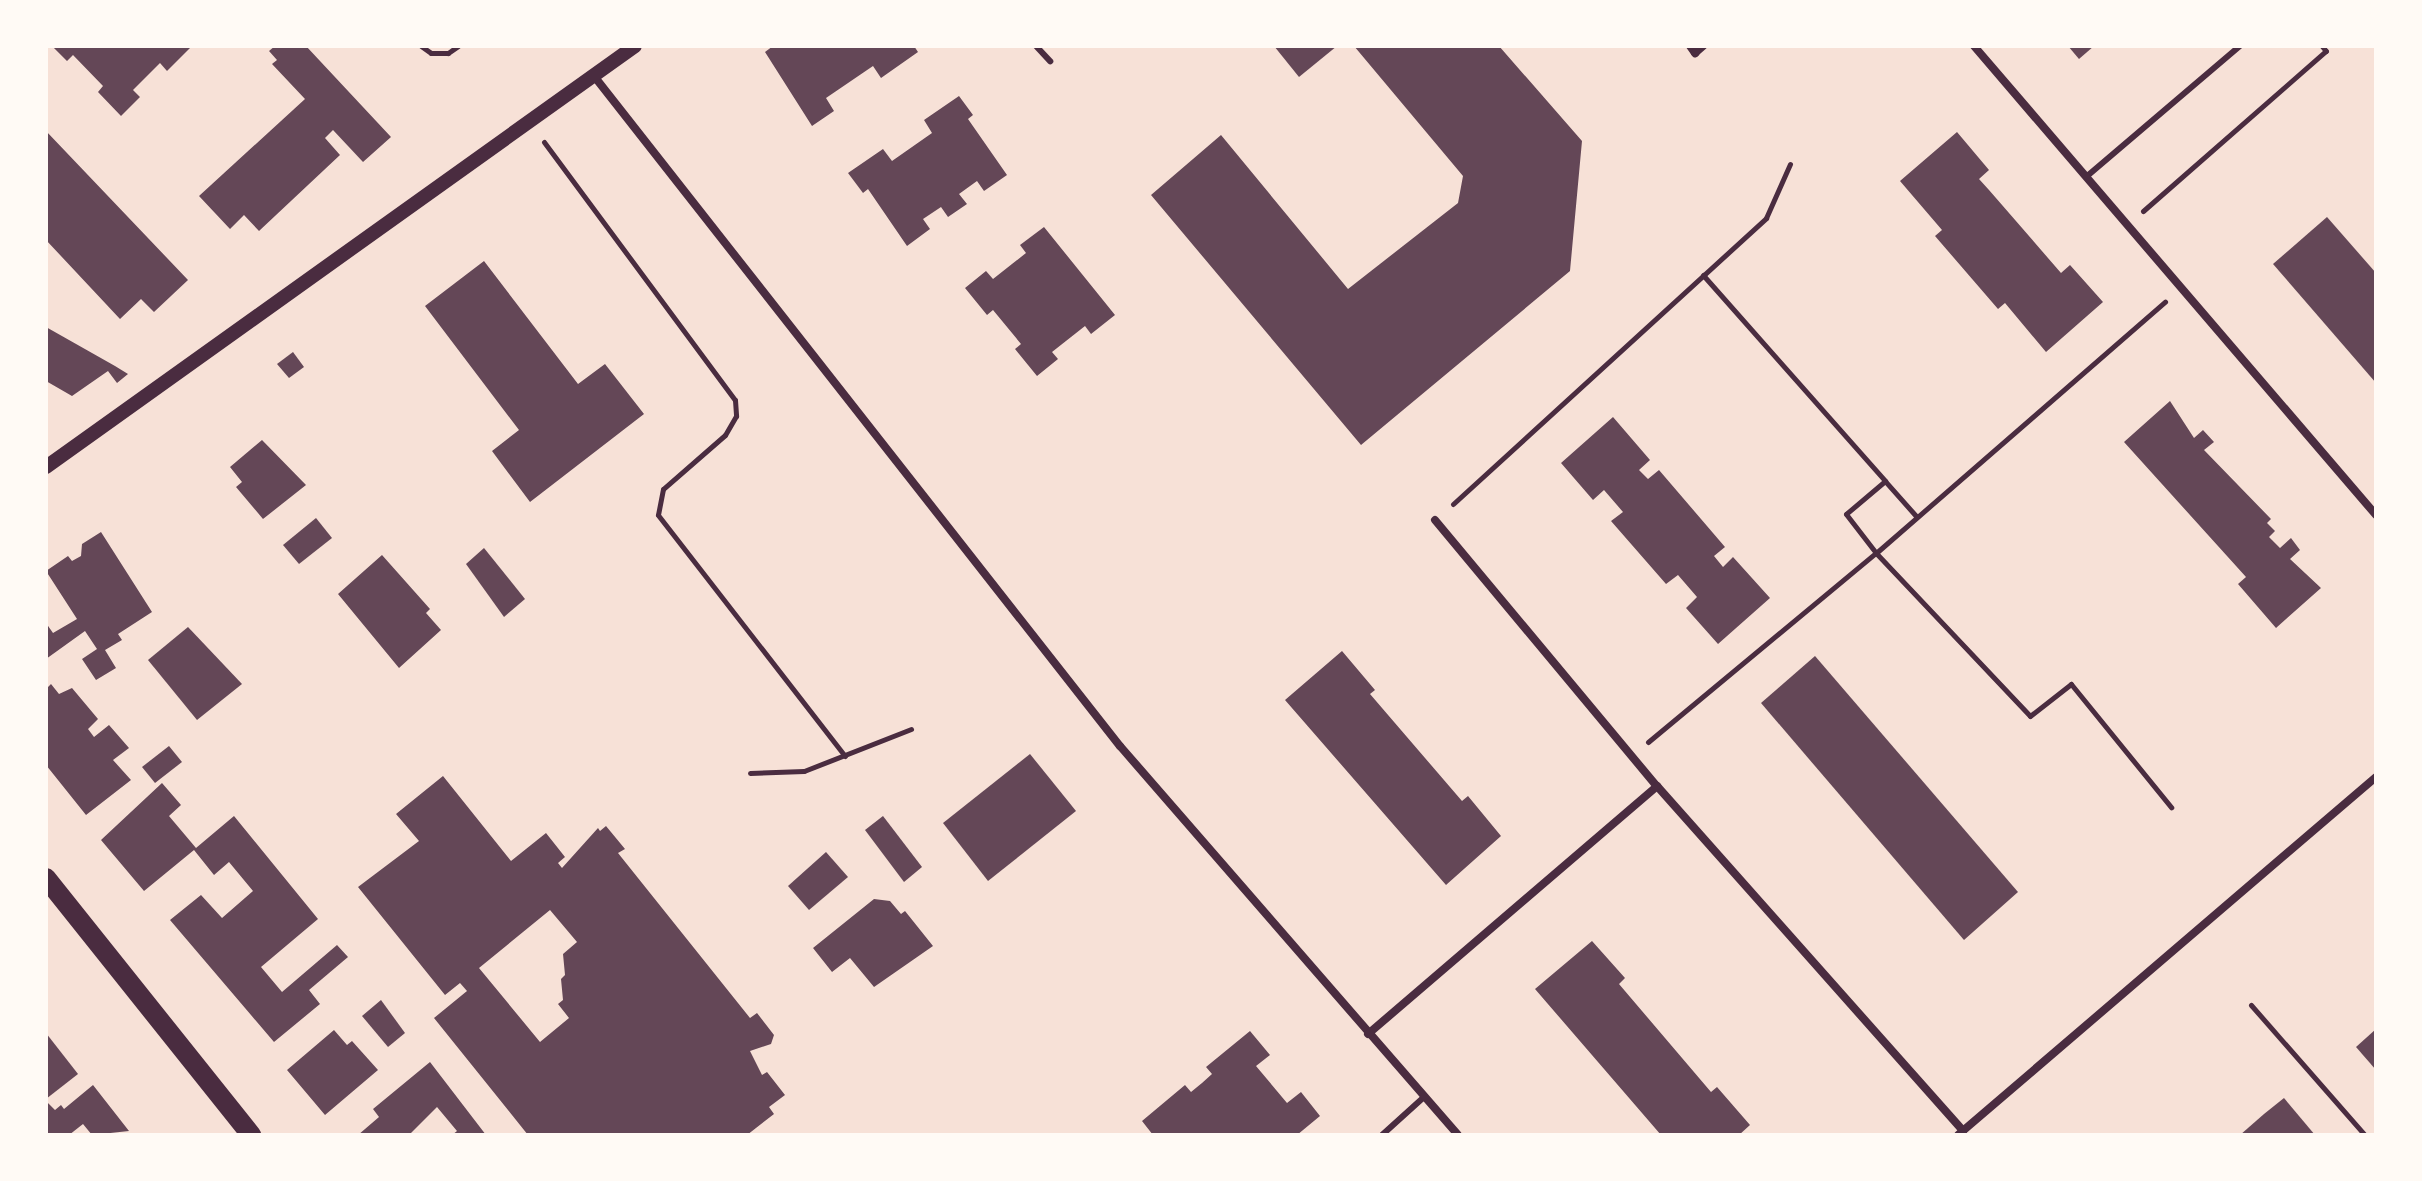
<!DOCTYPE html>
<html>
<head>
<meta charset="utf-8">
<style>
	body { margin:0 }
	#map { position:relative; width:2422px; height:1181px; overflow:hidden; background:#f7e1d7; font-family:Manrope,sans-serif }
	div>[style] { position:absolute }
	.building>* { inset:0; background:#644757 }
	.path>* { height:5px; margin:-2.5px; padding:0 2.5px; transform-origin:2.5px; border-radius:2.5px; background:#4a2c40 }
	.service>* { height:6px; margin:-3px; padding:0 3px; transform-origin:3px; border-radius:3px; background:#4a2c40 }
	.minor>* { height:8px; margin:-4px; padding:0 4px; transform-origin:4px; border-radius:4px; background:#4a2c40 }
	.tertiary>* { height:14px; margin:-7px; padding:0 7px; transform-origin:7px; border-radius:7px; background:#4a2c40 }
	.primary>* { height:20px; margin:-10px; padding:0 10px; transform-origin:10px; border-radius:10px; background:#4a2c40 }
	span { translate:-50% -50%; white-space:nowrap; text-align:center; line-height:1.15; -webkit-text-stroke:6px #fffaf5; paint-order:stroke }
	.frame { position:absolute; inset:0; border:48px solid #fffaf5; pointer-events:none }
</style>
</head>
<body>
<div id="map">
	<div class="building">
		<div style="clip-path:polygon(52px 46px,192px 46px,167px 71px,160px 63px,133px 90px,140px 97px,121px 116px,98px 92px,103px 86px,73px 55px,67px 61px)"></div>
		<div style="clip-path:polygon(275px 46px,306px 46px,391px 137px,363px 162px,333px 130px,325px 138px,340px 155px,259px 231px,244px 215px,230px 229px,199px 196px,305px 99px,272px 64px,277px 60px,269px 51px)"></div>
		<div style="clip-path:polygon(773px 46px,914px 46px,918px 52px,881px 78px,873px 66px,826px 98px,834px 111px,812px 126px,765px 52px)"></div>
		<div style="clip-path:polygon(1274px 46px,1337px 46px,1299px 77px)"></div>
		<div style="clip-path:polygon(1354px 46px,1499px 46px,1582px 141px,1570px 271px,1361px 445px,1151px 195px,1221px 135px,1348px 289px,1458px 203px,1463px 176px)"></div>
		<div style="clip-path:polygon(2068px 46px,2094px 46px,2079px 59px)"></div>
		<div style="clip-path:polygon(959px 96px,973px 115px,968px 119px,1007px 175px,984px 191px,977px 181px,959px 194px,967px 204px,948px 217px,941px 207px,923px 219px,930px 229px,907px 246px,868px 189px,863px 193px,848px 173px,883px 149px,892px 161px,932px 133px,924px 120px)"></div>
		<div style="clip-path:polygon(46px 131px,188px 280px,154px 312px,141px 299px,120px 319px,46px 240px)"></div>
		<div style="clip-path:polygon(1957px 132px,1989px 170px,1979px 179px,1989px 190px,2061px 273px,2070px 265px,2103px 302px,2046px 352px,2005px 303px,1998px 309px,1935px 236px,1942px 230px,1900px 181px)"></div>
		<div style="clip-path:polygon(2327px 217px,2376px 273px,2376px 383px,2273px 264px)"></div>
		<div style="clip-path:polygon(1044px 227px,1115px 315px,1091px 334px,1085px 326px,1052px 352px,1058px 359px,1037px 376px,1015px 349px,1021px 344px,993px 310px,987px 315px,965px 288px,986px 271px,993px 279px,1026px 253px,1020px 245px)"></div>
		<div style="clip-path:polygon(484px 261px,578px 384px,605px 364px,644px 414px,530px 502px,492px 451px,519px 430px,425px 306px)"></div>
		<div style="clip-path:polygon(46px 327px,115px 366px,128px 374px,117px 383px,108px 371px,72px 396px,46px 381px)"></div>
		<div style="clip-path:polygon(293px 352px,304px 367px,289px 378px,277px 364px)"></div>
		<div style="clip-path:polygon(2170px 401px,2194px 438px,2203px 430px,2214px 442px,2204px 450px,2271px 519px,2267px 523px,2275px 531px,2269px 537px,2280px 548px,2291px 538px,2300px 550px,2290px 559px,2321px 588px,2276px 628px,2238px 584px,2246px 577px,2124px 442px)"></div>
		<div style="clip-path:polygon(1613px 417px,1650px 460px,1639px 470px,1648px 479px,1659px 470px,1725px 547px,1714px 556px,1723px 567px,1733px 557px,1770px 598px,1718px 644px,1686px 608px,1697px 597px,1678px 575px,1666px 584px,1611px 521px,1623px 512px,1604px 490px,1593px 500px,1561px 463px)"></div>
		<div style="clip-path:polygon(262px 440px,306px 485px,263px 519px,236px 487px,242px 482px,230px 467px)"></div>
		<div style="clip-path:polygon(316px 518px,332px 538px,299px 564px,283px 545px)"></div>
		<div style="clip-path:polygon(101px 532px,152px 612px,118px 634px,122px 640px,105px 650px,116px 668px,96px 680px,82px 659px,97px 649px,85px 631px,46px 659px,46px 623px,53px 633px,77px 619px,46px 571px,68px 556px,72px 561px,81px 556px,82px 544px)"></div>
		<div style="clip-path:polygon(484px 548px,525px 599px,504px 617px,466px 564px)"></div>
		<div style="clip-path:polygon(382px 555px,430px 609px,426px 613px,441px 630px,399px 668px,338px 594px)"></div>
		<div style="clip-path:polygon(188px 627px,242px 684px,197px 720px,148px 660px)"></div>
		<div style="clip-path:polygon(1342px 651px,1375px 690px,1370px 694px,1462px 801px,1468px 796px,1501px 836px,1446px 885px,1285px 700px)"></div>
		<div style="clip-path:polygon(1815px 656px,2018px 892px,1964px 940px,1761px 703px)"></div>
		<div style="clip-path:polygon(51px 684px,59px 694px,72px 688px,98px 719px,88px 729px,94px 737px,109px 725px,129px 748px,113px 760px,131px 780px,86px 815px,46px 765px,46px 689px)"></div>
		<div style="clip-path:polygon(169px 746px,182px 762px,155px 783px,142px 767px)"></div>
		<div style="clip-path:polygon(1030px 754px,1076px 811px,988px 881px,943px 823px)"></div>
		<div style="clip-path:polygon(evenodd,443px 776px,511px 861px,546px 833px,565px 857px,558px 863px,562px 868px,598px 828px,600px 831px,606px 826px,625px 849px,618px 853px,750px 1018px,757px 1013px,774px 1035px,771px 1044px,750px 1051px,762px 1075px,767px 1072px,785px 1095px,769px 1107px,774px 1114px,747px 1135px,528px 1135px,434px 1018px,467px 991px,460px 983px,445px 995px,358px 887px,419px 841px,396px 814px,443px 776px,550px 910px,577px 942px,563px 954px,565px 975px,561px 979px,563px 1000px,558px 1004px,569px 1018px,540px 1042px,479px 968px,550px 910px)"></div>
		<div style="clip-path:polygon(162px 783px,181px 805px,169px 816px,196px 848px,234px 816px,318px 919px,261px 967px,282px 992px,337px 945px,348px 957px,309px 990px,320px 1004px,274px 1042px,170px 920px,201px 895px,222px 918px,253px 891px,229px 862px,214px 875px,194px 850px,144px 891px,101px 840px)"></div>
		<div style="clip-path:polygon(883px 816px,922px 867px,904px 882px,865px 830px)"></div>
		<div style="clip-path:polygon(826px 852px,848px 877px,809px 910px,788px 886px)"></div>
		<div style="clip-path:polygon(874px 899px,890px 901px,901px 914px,905px 911px,933px 946px,874px 987px,850px 958px,832px 972px,813px 948px)"></div>
		<div style="clip-path:polygon(1592px 941px,1625px 978px,1619px 984px,1711px 1092px,1717px 1087px,1750px 1125px,1739px 1135px,1661px 1135px,1535px 989px)"></div>
		<div style="clip-path:polygon(381px 1000px,405px 1033px,388px 1047px,362px 1016px)"></div>
		<div style="clip-path:polygon(2376px 1029px,2376px 1070px,2356px 1047px)"></div>
		<div style="clip-path:polygon(334px 1030px,347px 1045px,352px 1041px,378px 1070px,325px 1115px,287px 1070px)"></div>
		<div style="clip-path:polygon(1250px 1031px,1270px 1055px,1256px 1066px,1287px 1103px,1301px 1092px,1320px 1116px,1297px 1135px,1153px 1135px,1142px 1121px,1185px 1085px,1191px 1092px,1202px 1083px,1212px 1074px,1206px 1067px)"></div>
		<div style="clip-path:polygon(46px 1033px,78px 1074px,46px 1099px)"></div>
		<div style="clip-path:polygon(430px 1062px,486px 1135px,452px 1135px,457px 1131px,437px 1107px,409px 1135px,358px 1135px,379px 1117px,373px 1109px)"></div>
		<div style="clip-path:polygon(93px 1085px,129px 1131px,92px 1135px,83px 1124px,69px 1135px,46px 1135px,46px 1101px,55px 1110px,61px 1105px,64px 1109px)"></div>
		<div style="clip-path:polygon(2284px 1098px,2315px 1135px,2240px 1135px,2264px 1114px)"></div>
	</div>
	<div class="path">
		<div style="left:421px;top:46px;width:12px;rotate:35deg"></div>
		<div style="left:431px;top:53px;width:17px"></div>
		<div style="left:448px;top:53px;width:12px;rotate:-35deg"></div>
		<div style="left:544px;top:142px;width:321px;rotate:53.5deg"></div>
		<div style="left:735px;top:400px;width:16px;rotate:86deg"></div>
		<div style="left:736px;top:416px;width:22px;rotate:120deg"></div>
		<div style="left:725px;top:435px;width:82px;rotate:138.9deg"></div>
		<div style="left:663px;top:489px;width:26px;rotate:101deg"></div>
		<div style="left:658px;top:515px;width:305px;rotate:52.2deg"></div>
		<div style="left:2143px;top:211px;width:243px;rotate:-41.2deg"></div>
		<div style="left:2326px;top:51px;width:6px;rotate:-129deg"></div>
		<div style="left:1703px;top:275px;width:275px;rotate:48.5deg"></div>
		<div style="left:1453px;top:504px;width:424px;rotate:-42.4deg"></div>
		<div style="left:1766px;top:218px;width:59px;rotate:-66deg"></div>
		<div style="left:1916px;top:516px;width:47px;rotate:-131.5deg"></div>
		<div style="left:1885px;top:481px;width:51px;rotate:139.8deg"></div>
		<div style="left:1846px;top:514px;width:49px;rotate:52.4deg"></div>
		<div style="left:1876px;top:553px;width:383px;rotate:-41deg"></div>
		<div style="left:1648px;top:742px;width:296px;rotate:-39.7deg"></div>
		<div style="left:1876px;top:553px;width:224px;rotate:46.6deg"></div>
		<div style="left:2030px;top:716px;width:52px;rotate:-38deg"></div>
		<div style="left:2071px;top:684px;width:159px;rotate:50.9deg"></div>
		<div style="left:750px;top:773px;width:54px;rotate:-2.1deg"></div>
		<div style="left:804px;top:771px;width:115px;rotate:-21.4deg"></div>
		<div style="left:2251px;top:1005px;width:173px;rotate:48.8deg"></div>
	</div>
	<div class="service">
		<div style="left:1036px;top:46px;width:21px;rotate:47deg"></div>
		<div style="left:2086px;top:177px;width:202px;rotate:-40.4deg"></div>
		<div style="left:1382px;top:1135px;width:57px;rotate:-42.1deg"></div>
	</div>
	<div class="minor">
		<div style="left:1690px;top:46px;width:9px;rotate:54deg"></div>
		<div style="left:1695px;top:53px;width:11px;rotate:-41deg"></div>
		<div style="left:1974px;top:46px;width:618px;rotate:49.4deg"></div>
		<div style="left:594px;top:76px;width:852px;rotate:51.87deg"></div>
		<div style="left:1120px;top:746px;width:515px;rotate:49.01deg"></div>
		<div style="left:1435px;top:520px;width:346px;rotate:50.2deg"></div>
		<div style="left:1657px;top:786px;width:461px;rotate:48.4deg"></div>
		<div style="left:1368px;top:1034px;width:381px;rotate:-40.6deg"></div>
		<div style="left:1958px;top:1135px;width:550px;rotate:-40.58deg"></div>
	</div>
	<div class="tertiary">
		<div style="left:46px;top:467px;width:724px;rotate:-35.56deg"></div>
	</div>
	<div class="primary">
		<div style="left:46px;top:878px;width:329px;rotate:51.4deg"></div>
	</div>
	<div class="frame"></div>
</div>
</body>
</html>
